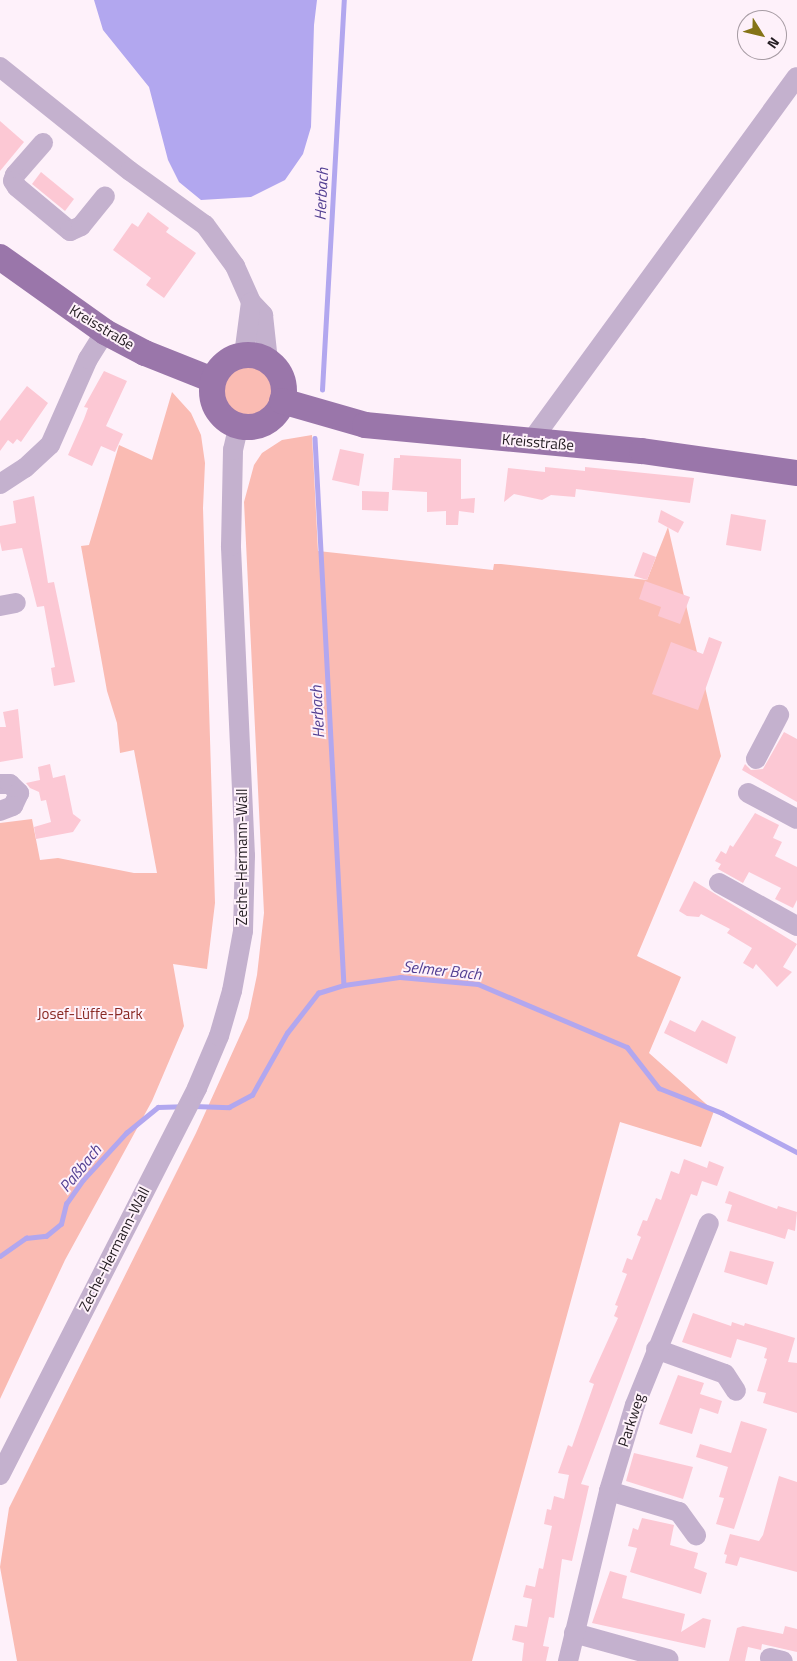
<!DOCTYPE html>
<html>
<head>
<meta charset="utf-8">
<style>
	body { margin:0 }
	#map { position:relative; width:797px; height:1661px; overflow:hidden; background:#fef1fa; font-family:"Titillium Web",sans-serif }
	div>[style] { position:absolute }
	.green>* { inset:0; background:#fabbb3 }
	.round { border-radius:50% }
	.water>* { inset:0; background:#b2a7ef }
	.stream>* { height:4.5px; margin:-2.25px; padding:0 2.25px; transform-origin:2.25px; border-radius:2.25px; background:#b2a7ef }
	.building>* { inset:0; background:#fcc8d4 }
	.minor>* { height:20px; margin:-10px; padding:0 10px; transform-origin:10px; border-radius:10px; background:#c4b1ce }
	.major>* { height:26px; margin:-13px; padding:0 13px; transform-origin:13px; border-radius:13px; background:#9a76aa }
	.major>.ring { margin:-13px; padding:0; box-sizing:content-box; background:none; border:26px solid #9a76aa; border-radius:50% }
	span { translate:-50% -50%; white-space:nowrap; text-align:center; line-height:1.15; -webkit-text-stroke:4px #fef1fa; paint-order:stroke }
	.street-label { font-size:15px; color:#241d22 }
	.park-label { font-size:15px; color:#892824 }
	.water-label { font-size:16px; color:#523f92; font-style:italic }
	.north { position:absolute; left:737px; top:10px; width:50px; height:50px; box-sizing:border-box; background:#fef1fa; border:1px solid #a79ca4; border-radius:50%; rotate:126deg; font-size:14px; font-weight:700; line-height:20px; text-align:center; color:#241d22 }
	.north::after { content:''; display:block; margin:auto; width:18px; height:22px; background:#857417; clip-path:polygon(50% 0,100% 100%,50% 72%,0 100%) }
</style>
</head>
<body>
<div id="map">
	<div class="green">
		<div class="round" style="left:220px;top:364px;width:56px;height:56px"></div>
		<div style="clip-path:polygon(172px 392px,191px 413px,201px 435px,205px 463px,203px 508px,215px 903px,207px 969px,173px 964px,184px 1026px,152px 1101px,65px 1260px,0 1399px,0 823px,32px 819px,40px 860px,58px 858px,134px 873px,157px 873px,134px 750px,120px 753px,117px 723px,107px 691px,81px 546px,89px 545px,119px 445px,152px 460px)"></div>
		<div style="clip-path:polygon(312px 435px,318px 551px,493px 570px,494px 564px,501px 564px,647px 580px,668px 527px,721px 756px,637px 956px,681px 977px,649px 1053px,714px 1111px,701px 1147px,620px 1122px,472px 1661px,17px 1661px,0 1567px,9px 1508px,196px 1133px,248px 1018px,257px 975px,264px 913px,244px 502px,254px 465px,262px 453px,282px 440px)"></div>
	</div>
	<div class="water">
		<div style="clip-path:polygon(94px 0,317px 0,314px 25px,311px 127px,303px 154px,285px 180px,251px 197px,201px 200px,179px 182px,168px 160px,149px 87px,103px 30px)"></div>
	</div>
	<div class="stream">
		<div style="left:322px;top:390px;width:391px;rotate:-86.8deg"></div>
		<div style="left:315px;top:438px;width:548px;rotate:86.97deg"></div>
		<div style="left:194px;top:1106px;width:35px;rotate:2deg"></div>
		<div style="left:229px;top:1107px;width:26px;rotate:-28deg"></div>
		<div style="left:252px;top:1095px;width:71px;rotate:-60.6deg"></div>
		<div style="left:287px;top:1033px;width:51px;rotate:-52.2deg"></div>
		<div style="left:318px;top:993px;width:27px;rotate:-17deg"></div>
		<div style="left:344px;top:985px;width:57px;rotate:-8.1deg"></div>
		<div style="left:400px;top:977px;width:78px;rotate:5.1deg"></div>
		<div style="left:478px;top:984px;width:162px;rotate:22.9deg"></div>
		<div style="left:627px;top:1047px;width:52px;rotate:52deg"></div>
		<div style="left:659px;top:1088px;width:68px;rotate:21.6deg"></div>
		<div style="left:722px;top:1113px;width:85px;rotate:27.5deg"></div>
		<div style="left:0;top:1256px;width:32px;rotate:-35deg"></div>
		<div style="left:26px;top:1238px;width:20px;rotate:-6deg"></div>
		<div style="left:46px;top:1236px;width:19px;rotate:-39deg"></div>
		<div style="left:61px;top:1224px;width:21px;rotate:-76deg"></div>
		<div style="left:66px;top:1204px;width:29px;rotate:-55deg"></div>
		<div style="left:83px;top:1180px;width:64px;rotate:-47.5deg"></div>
		<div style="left:126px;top:1133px;width:41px;rotate:-39.1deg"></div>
		<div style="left:158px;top:1107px;width:24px;rotate:-2deg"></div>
	</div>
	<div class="building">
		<div style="clip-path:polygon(0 121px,24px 142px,0 171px)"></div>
		<div style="clip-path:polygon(41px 172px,74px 199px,65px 211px,32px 184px)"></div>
		<div style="clip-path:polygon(148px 212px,169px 228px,166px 232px,196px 253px,164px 298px,146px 285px,151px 278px,113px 250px,132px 223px,138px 227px)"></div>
		<div style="clip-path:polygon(104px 371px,127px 381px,106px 426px,123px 434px,115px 452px,101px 446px,92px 466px,68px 455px,84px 419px,88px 408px,84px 407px)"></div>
		<div style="clip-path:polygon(27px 386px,48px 403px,21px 442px,17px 439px,13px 444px,8px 440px,0 451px,0 421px)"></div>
		<div style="clip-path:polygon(340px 449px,364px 454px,359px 486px,332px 480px)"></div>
		<div style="clip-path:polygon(400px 455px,461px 459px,461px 499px,475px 498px,474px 513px,459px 511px,458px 525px,446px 525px,446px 511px,427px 512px,427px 492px,392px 490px,394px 458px,400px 458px)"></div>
		<div style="clip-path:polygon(545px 467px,585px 471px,585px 467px,694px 478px,690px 503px,576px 489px,575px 497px,551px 495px,542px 500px,514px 494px,504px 502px,508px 468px,545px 472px)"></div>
		<div style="clip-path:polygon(362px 491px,389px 492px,388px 511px,362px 510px)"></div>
		<div style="clip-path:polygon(34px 496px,48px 583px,54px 582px,75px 682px,54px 686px,51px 668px,55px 667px,44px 606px,37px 607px,22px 548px,2px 551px,0 542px,0 526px,16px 523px,13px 501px)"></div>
		<div style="clip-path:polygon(661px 510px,684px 522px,678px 533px,658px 522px)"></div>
		<div style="clip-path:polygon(731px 514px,766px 520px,761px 551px,726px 545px)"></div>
		<div style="clip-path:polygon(643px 552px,656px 557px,647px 580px,634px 576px)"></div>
		<div style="clip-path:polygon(645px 581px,690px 597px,680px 624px,658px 616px,661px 607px,639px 599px)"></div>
		<div style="clip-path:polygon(709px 637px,722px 642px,698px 710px,652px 694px,671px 642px,703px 654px)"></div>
		<div style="clip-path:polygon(18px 709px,23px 758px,0 762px,0 727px,6px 727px,3px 712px)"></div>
		<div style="clip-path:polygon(784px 732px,797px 739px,797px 802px,742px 770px,745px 764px,751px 770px,763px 769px)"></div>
		<div style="clip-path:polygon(50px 764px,53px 778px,65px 775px,73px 814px,81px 820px,73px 832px,36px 839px,34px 827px,51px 822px,46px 800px,41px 801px,39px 792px,30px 788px,26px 783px,40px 780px,38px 767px)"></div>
		<div style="clip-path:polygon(755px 813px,779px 825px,773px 838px,782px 842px,775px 856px,797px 867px,797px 900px,793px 908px,775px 899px,781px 888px,749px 872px,743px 883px,718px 869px,721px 864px,715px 861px,721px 851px,726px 854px,730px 845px,733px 847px)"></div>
		<div style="clip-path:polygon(694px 881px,797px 944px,783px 967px,792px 972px,777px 987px,756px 964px,753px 969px,743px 963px,752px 948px,727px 933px,730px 929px,701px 914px,699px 917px,687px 916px,679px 911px)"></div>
		<div style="clip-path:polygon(670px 1020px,695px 1032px,702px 1020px,736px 1037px,727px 1064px,664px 1033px)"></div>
		<div style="clip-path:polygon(684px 1159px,707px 1168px,709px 1161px,724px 1167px,717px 1186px,702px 1181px,697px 1196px,691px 1194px,581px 1484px,589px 1486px,572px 1561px,562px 1559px,554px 1618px,549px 1617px,543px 1646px,549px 1647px,546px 1661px,522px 1661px,524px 1643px,512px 1640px,515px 1625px,527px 1627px,532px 1599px,523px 1597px,526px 1585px,535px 1587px,539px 1568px,543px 1569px,552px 1526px,544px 1524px,547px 1509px,551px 1510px,554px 1496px,564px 1499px,569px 1475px,558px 1473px,568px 1445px,572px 1447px,594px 1384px,589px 1382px,618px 1318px,614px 1316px,618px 1306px,615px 1305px,627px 1274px,622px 1272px,627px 1258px,632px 1260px,641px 1237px,637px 1235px,643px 1220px,647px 1221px,656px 1198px,661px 1200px,671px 1171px,679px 1174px)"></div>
		<div style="clip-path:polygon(729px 1191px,777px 1209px,778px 1206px,797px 1212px,795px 1231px,788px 1229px,785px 1239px,727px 1221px,732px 1205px,725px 1203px)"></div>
		<div style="clip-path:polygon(730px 1251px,774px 1262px,767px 1285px,724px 1272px)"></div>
		<div style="clip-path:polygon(693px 1313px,731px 1326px,732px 1322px,744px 1326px,745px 1323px,795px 1338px,788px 1362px,797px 1363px,797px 1413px,763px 1403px,766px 1393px,757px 1391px,767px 1359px,764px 1358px,767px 1348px,737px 1339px,731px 1358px,682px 1342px)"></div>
		<div style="clip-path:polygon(678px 1375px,704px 1383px,700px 1394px,722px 1401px,718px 1414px,700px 1408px,692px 1434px,659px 1424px)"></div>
		<div style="clip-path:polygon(741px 1421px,767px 1429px,734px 1529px,716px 1524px,724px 1498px,719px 1497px,728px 1467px,696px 1457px,700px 1444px,731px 1453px)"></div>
		<div style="clip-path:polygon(634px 1453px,693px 1467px,683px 1499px,626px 1481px)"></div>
		<div style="clip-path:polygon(779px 1476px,797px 1482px,797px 1572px,740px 1557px,737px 1566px,725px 1563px,727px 1555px,724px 1554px,730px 1534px,759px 1541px,763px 1535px)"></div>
		<div style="clip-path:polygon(642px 1518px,674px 1525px,670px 1545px,698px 1553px,694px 1568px,707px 1573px,701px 1594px,630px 1572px,637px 1548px,628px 1546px,633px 1528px,638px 1530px)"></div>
		<div style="clip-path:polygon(610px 1571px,627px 1576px,622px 1598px,685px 1614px,681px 1632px,703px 1618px,711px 1620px,705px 1648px,592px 1623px)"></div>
		<div style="clip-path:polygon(743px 1626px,783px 1634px,785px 1626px,797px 1629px,797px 1652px,762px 1644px,761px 1650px,748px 1647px,745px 1661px,729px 1661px,737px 1628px)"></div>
	</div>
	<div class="minor">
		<div style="left:0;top:67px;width:166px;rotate:38.7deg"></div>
		<div style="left:130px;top:171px;width:92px;rotate:35.8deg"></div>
		<div style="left:205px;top:225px;width:51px;rotate:53.8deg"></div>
		<div style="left:235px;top:266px;width:39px;rotate:66deg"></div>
		<div style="left:251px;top:302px;width:18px;rotate:47deg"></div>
		<div style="left:263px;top:315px;width:46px;rotate:83.8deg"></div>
		<div style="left:43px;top:143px;width:43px;rotate:131.2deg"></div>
		<div style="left:15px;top:175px;width:6px;rotate:108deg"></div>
		<div style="left:13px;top:181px;width:7px;rotate:56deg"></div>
		<div style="left:17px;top:187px;width:69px;rotate:39.7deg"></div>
		<div style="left:70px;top:231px;width:12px;rotate:-24deg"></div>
		<div style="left:81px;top:226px;width:38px;rotate:-51deg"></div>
		<div style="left:244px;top:355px;width:53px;rotate:-82.5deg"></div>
		<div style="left:532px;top:440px;width:449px;rotate:-53.9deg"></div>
		<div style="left:0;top:484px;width:30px;rotate:-33deg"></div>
		<div style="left:25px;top:468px;width:34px;rotate:-43deg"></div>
		<div style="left:50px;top:445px;width:94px;rotate:-66.2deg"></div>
		<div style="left:88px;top:359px;width:32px;rotate:-58deg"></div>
		<div style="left:0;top:606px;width:16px;rotate:-11deg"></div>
		<div style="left:756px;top:759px;width:50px;rotate:-62.4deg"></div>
		<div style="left:0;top:784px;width:10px"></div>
		<div style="left:10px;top:784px;width:13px;rotate:45deg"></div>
		<div style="left:19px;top:793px;width:14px;rotate:115deg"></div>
		<div style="left:13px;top:806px;width:14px;rotate:159deg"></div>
		<div style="left:748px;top:793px;width:55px;rotate:28deg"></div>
		<div style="left:719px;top:883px;width:89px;rotate:28.9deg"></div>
		<div style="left:656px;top:1349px;width:73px;rotate:19.9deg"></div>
		<div style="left:725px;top:1374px;width:20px;rotate:57deg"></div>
		<div style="left:0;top:1475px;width:434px;rotate:-63deg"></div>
		<div style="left:197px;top:1088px;width:56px;rotate:-67.1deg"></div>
		<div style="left:219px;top:1036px;width:47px;rotate:-73.9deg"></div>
		<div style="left:232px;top:991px;width:61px;rotate:-79.6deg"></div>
		<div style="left:243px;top:931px;width:75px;rotate:-88.5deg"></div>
		<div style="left:245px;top:856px;width:310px;rotate:-92.6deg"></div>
		<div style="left:231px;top:546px;width:96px;rotate:-88.8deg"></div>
		<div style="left:233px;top:450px;width:26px;rotate:-77deg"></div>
		<div style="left:609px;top:1491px;width:73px;rotate:16.7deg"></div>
		<div style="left:679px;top:1512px;width:29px;rotate:54deg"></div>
		<div style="left:574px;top:1633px;width:98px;rotate:15.5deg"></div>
		<div style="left:770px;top:1658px;width:13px;rotate:13deg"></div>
		<div style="left:568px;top:1661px;width:175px;rotate:-76.4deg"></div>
		<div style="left:609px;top:1491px;width:90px;rotate:-73.2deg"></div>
		<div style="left:635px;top:1405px;width:196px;rotate:-67.9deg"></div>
	</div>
	<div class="major">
		<div style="left:0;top:257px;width:129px;rotate:35.5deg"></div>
		<div style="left:105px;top:332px;width:45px;rotate:27.7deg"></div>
		<div style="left:145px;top:353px;width:73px;rotate:21.7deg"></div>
		<div class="ring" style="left:212px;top:355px;width:46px;height:46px"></div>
		<div style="left:282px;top:401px;width:86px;rotate:16.1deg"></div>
		<div style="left:365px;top:425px;width:278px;rotate:5.4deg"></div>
		<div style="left:642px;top:451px;width:157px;rotate:8.1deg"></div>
	</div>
	<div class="street-label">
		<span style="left:102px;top:327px;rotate:31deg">Kreisstraße</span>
		<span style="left:538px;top:442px;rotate:5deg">Kreisstraße</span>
		<span style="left:242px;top:857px;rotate:-90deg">Zeche-Hermann-Wall</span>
		<span style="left:114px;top:1249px;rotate:-63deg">Zeche-Hermann-Wall</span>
		<span style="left:631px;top:1420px;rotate:-72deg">Parkweg</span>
	</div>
	<div class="park-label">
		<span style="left:90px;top:1014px">Josef-Lüffe-Park</span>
	</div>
	<div class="water-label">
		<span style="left:321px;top:194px;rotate:-87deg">Herbach</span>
		<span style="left:317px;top:712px;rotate:-93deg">Herbach</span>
		<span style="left:442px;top:970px;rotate:6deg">Selmer Bach</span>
		<span style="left:80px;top:1168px;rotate:-51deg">Paßbach</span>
	</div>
	<div class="north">N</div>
</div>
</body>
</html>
